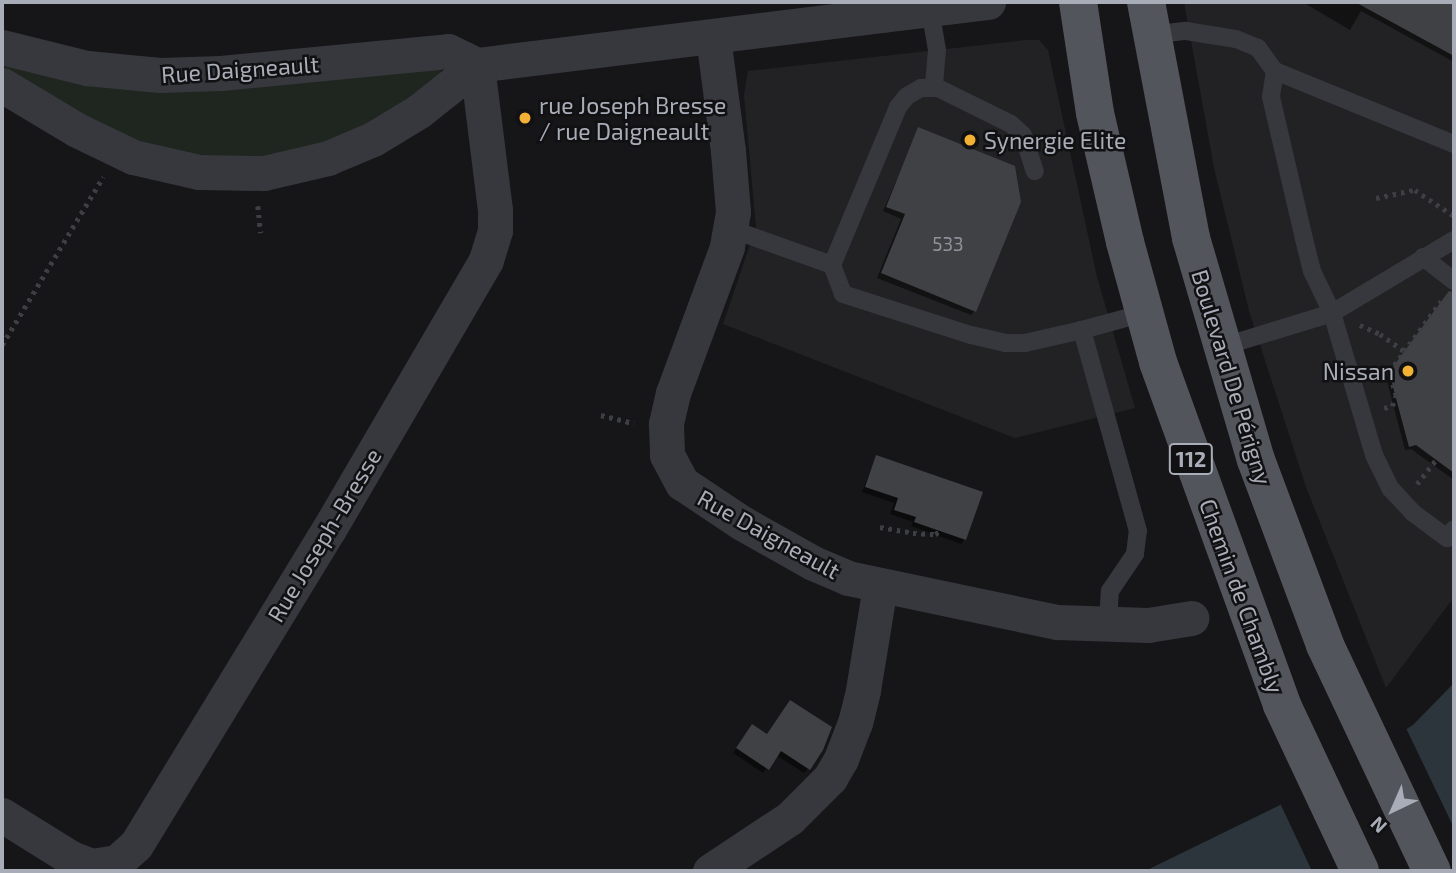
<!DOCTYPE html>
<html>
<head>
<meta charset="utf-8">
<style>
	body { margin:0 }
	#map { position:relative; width:1456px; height:873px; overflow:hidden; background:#161618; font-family:"Exo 2",sans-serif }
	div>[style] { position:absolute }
	.built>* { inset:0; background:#222225 }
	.green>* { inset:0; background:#1e261f }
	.water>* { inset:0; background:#2c353c }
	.pier>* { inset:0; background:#161618 }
	.shadow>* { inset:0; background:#0007 }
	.building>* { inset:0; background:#404145 }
	.path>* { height:4.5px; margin-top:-2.25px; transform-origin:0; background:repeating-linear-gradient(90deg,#3d3f44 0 3.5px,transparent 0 8.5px) }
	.service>* { height:18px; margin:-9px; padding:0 9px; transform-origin:9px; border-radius:9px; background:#37383d }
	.minor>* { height:35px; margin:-17.5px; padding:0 17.5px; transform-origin:17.5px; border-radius:17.5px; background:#37383d }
	.primary>* { height:38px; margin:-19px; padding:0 19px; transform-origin:19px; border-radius:19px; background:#53555c }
	.dots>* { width:19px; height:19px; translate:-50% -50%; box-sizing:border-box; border:4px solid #111113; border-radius:50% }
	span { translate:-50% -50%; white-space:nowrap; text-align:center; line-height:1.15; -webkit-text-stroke:5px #111113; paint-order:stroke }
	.number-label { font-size:19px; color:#8e929b }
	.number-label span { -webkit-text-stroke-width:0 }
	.shield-label span { padding:2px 5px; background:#111113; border:2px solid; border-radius:5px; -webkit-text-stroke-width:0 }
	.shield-label { font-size:21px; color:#a8adb8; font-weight:700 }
	.street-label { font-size:23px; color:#a8adb8 }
	.poi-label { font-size:23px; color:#a8adb8 }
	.left { translate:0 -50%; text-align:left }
	.right { translate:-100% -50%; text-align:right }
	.frame { position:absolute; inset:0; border:4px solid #a8adb8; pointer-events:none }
	.north { position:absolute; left:1358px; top:775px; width:70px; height:70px; -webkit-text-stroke:5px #111113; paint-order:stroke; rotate:224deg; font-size:19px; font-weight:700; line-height:28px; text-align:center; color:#a8adb8 }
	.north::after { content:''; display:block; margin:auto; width:24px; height:32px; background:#a8adb8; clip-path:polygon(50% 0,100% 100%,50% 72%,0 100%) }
</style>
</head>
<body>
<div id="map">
	<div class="built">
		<div style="clip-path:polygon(1184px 2px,1454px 2px,1454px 597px,1386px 688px,1306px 487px,1249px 311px,1214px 168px)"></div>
		<div style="clip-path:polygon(1026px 40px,1039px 40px,1048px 50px,1097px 277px,1135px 408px,1015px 438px,723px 324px,756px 227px,744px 95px,748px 71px)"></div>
	</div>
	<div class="green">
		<div style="clip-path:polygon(2px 65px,440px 69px,442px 73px,388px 118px,275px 161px,144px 150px,2px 72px)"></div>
	</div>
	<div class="water">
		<div style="clip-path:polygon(1454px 683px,1454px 849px,1419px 871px,1145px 871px,1280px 805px,1413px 725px)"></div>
	</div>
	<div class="pier">
		<div style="clip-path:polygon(1405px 726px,1454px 828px,1454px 853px,1425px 871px,1312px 871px,1279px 801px)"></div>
	</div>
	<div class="shadow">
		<div style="clip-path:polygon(1308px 2px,1454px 2px,1454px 62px,1361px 11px,1350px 30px,1306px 4px)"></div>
		<div style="clip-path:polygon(919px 129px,975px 311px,971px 315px,877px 278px,901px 219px,883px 211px)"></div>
		<div style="clip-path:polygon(1449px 293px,1454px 293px,1454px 480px,1411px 449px,1405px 450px,1386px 377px)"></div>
		<div style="clip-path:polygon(876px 457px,965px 539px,961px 544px,911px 526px,913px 522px,890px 514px,894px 503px,862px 492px)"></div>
		<div style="clip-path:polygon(790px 702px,808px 769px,804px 773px,776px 755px,763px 773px,733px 753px,748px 731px,767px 736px)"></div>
	</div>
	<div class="building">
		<div style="clip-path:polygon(1355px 2px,1454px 2px,1454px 56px)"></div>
		<div style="clip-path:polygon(918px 127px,1015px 166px,1021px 202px,976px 312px,881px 273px,905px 214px,886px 207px)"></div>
		<div style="clip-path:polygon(1449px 291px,1454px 292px,1454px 473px,1416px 445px,1409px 447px,1389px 372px)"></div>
		<div style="clip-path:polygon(876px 455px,983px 492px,966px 540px,914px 522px,916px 517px,894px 510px,898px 498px,865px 487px)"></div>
		<div style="clip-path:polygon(790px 700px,832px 727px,823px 750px,810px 770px,781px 751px,769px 770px,736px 748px,752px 724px,767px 734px)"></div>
	</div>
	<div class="path">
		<div style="left:1376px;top:198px;width:40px;rotate:-12deg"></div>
		<div style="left:1415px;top:190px;width:47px;rotate:33.7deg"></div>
		<div style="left:258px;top:206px;width:27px;rotate:84deg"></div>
		<div style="left:1360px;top:325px;width:22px;rotate:24deg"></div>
		<div style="left:1380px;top:334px;width:29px;rotate:35deg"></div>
		<div style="left:2px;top:345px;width:196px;rotate:-59deg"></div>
		<div style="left:1373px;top:374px;width:16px;rotate:-7deg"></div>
		<div style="left:1384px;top:408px;width:8px;rotate:-14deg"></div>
		<div style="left:1392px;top:406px;width:11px;rotate:-68deg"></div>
		<div style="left:1396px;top:396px;width:25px;rotate:-106deg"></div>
		<div style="left:1389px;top:372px;width:88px;rotate:-53.8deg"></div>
		<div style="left:601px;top:415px;width:34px;rotate:14deg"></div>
		<div style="left:1417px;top:484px;width:31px;rotate:-52deg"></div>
		<div style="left:880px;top:527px;width:34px;rotate:10deg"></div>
		<div style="left:913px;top:533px;width:22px;rotate:3deg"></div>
		<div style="left:935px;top:534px;width:7px;rotate:-27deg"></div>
	</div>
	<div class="service">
		<div style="left:930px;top:9px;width:42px;rotate:80.3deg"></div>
		<div style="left:937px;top:50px;width:37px;rotate:95deg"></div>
		<div style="left:1151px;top:35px;width:35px;rotate:-7deg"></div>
		<div style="left:1186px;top:31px;width:51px;rotate:9.1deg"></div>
		<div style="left:1236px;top:39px;width:24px;rotate:22deg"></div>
		<div style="left:1258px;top:48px;width:29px;rotate:54deg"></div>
		<div style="left:1275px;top:71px;width:193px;rotate:22.2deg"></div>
		<div style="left:1275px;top:71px;width:26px;rotate:99deg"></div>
		<div style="left:1271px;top:97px;width:146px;rotate:76.9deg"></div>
		<div style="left:1304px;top:239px;width:33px;rotate:76deg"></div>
		<div style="left:1312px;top:271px;width:47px;rotate:64.5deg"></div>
		<div style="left:1332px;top:313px;width:148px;rotate:73.5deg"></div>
		<div style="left:1374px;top:455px;width:37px;rotate:64deg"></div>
		<div style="left:1390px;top:488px;width:33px;rotate:47deg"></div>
		<div style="left:1412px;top:512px;width:44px;rotate:36.6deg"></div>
		<div style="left:1447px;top:538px;width:11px;rotate:-52deg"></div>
		<div style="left:731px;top:229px;width:107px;rotate:19.6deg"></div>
		<div style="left:832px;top:265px;width:171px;rotate:-67.3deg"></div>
		<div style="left:898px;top:107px;width:14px;rotate:-51deg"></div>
		<div style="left:907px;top:96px;width:16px;rotate:-30deg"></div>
		<div style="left:921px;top:88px;width:17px"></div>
		<div style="left:938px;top:88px;width:81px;rotate:26.3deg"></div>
		<div style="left:1011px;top:124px;width:16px;rotate:43deg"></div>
		<div style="left:1023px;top:135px;width:38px;rotate:72deg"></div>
		<div style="left:1423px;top:257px;width:39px;rotate:38deg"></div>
		<div style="left:832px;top:265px;width:31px;rotate:69deg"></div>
		<div style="left:843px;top:294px;width:134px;rotate:17.8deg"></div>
		<div style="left:971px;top:335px;width:35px;rotate:13deg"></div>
		<div style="left:1005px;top:343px;width:20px"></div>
		<div style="left:1025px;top:343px;width:58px;rotate:-12.8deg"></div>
		<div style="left:1221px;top:347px;width:116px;rotate:-17deg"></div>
		<div style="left:1332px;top:313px;width:142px;rotate:-30.9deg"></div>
		<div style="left:1108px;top:625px;width:34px;rotate:-87deg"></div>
		<div style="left:1110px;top:591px;width:45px;rotate:-56deg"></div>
		<div style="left:1135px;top:554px;width:23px;rotate:-83deg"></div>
		<div style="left:1138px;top:531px;width:209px;rotate:-105.6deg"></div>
		<div style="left:1082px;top:330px;width:64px;rotate:-15.3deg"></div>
	</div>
	<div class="minor">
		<div style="left:713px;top:37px;width:115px;rotate:82.5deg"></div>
		<div style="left:728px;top:151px;width:61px;rotate:85.3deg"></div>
		<div style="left:733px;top:212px;width:36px;rotate:100deg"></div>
		<div style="left:727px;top:247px;width:156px;rotate:110.3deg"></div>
		<div style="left:673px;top:393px;width:32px;rotate:103deg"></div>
		<div style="left:666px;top:424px;width:31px;rotate:88deg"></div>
		<div style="left:667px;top:455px;width:32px;rotate:62deg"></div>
		<div style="left:682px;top:483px;width:72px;rotate:33.7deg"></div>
		<div style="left:742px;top:523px;width:81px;rotate:29.4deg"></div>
		<div style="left:813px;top:563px;width:38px;rotate:23deg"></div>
		<div style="left:848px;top:578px;width:214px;rotate:11.9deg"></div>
		<div style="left:1057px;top:622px;width:91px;rotate:1.9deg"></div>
		<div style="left:1148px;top:625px;width:44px;rotate:-9.2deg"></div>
		<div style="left:2px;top:47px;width:88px;rotate:13.9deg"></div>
		<div style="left:87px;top:68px;width:73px;rotate:5.5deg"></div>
		<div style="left:160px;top:75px;width:61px;rotate:-1.9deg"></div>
		<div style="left:221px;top:73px;width:228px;rotate:-5.5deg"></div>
		<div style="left:448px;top:51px;width:32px;rotate:26deg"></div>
		<div style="left:2px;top:85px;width:87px;rotate:31deg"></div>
		<div style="left:77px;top:130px;width:62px;rotate:25.7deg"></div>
		<div style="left:133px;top:157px;width:68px;rotate:12.8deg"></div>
		<div style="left:199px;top:172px;width:65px;rotate:0.9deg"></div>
		<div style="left:264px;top:173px;width:66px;rotate:-13.2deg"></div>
		<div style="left:328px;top:158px;width:49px;rotate:-22.9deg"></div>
		<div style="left:373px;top:139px;width:54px;rotate:-31.3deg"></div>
		<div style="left:419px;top:111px;width:74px;rotate:-38.4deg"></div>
		<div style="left:477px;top:65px;width:515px;rotate:-7.03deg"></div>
		<div style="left:2px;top:815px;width:81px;rotate:31.9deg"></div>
		<div style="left:71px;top:858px;width:22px;rotate:21deg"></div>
		<div style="left:92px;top:866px;width:25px;rotate:-9deg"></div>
		<div style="left:117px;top:862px;width:25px;rotate:-42deg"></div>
		<div style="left:136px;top:845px;width:370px;rotate:-58.6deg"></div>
		<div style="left:329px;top:529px;width:311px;rotate:-59.7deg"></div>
		<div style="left:486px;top:260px;width:31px;rotate:-73deg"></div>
		<div style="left:495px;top:230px;width:20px;rotate:-90deg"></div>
		<div style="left:495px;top:210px;width:146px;rotate:-97.1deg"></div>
		<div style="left:710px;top:871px;width:96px;rotate:-33.5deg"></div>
		<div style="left:790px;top:818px;width:57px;rotate:-45deg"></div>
		<div style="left:830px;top:778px;width:22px;rotate:-60deg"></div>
		<div style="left:841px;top:759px;width:39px;rotate:-69deg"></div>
		<div style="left:855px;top:723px;width:34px;rotate:-76deg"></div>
		<div style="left:863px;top:690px;width:105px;rotate:-80.7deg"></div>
	</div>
	<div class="primary">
		<div style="left:1078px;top:2px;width:112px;rotate:81.3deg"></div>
		<div style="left:1095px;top:113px;width:132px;rotate:76.9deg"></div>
		<div style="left:1125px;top:242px;width:124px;rotate:74.6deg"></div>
		<div style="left:1158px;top:362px;width:365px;rotate:70.1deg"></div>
		<div style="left:1282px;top:705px;width:183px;rotate:64.8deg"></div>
		<div style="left:1146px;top:2px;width:240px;rotate:79.2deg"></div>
		<div style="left:1191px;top:238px;width:231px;rotate:73.7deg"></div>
		<div style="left:1256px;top:460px;width:197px;rotate:69.5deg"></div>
		<div style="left:1325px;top:645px;width:250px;rotate:64.7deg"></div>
	</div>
	<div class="dots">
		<div style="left:525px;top:118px;background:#f2b134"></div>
		<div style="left:970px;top:140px;background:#f2b134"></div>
		<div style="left:1408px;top:371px;background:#f2b134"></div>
	</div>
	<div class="number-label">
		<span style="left:948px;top:244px">533</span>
	</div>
	<div class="shield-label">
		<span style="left:1191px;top:459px">112</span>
	</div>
	<div class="street-label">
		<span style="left:240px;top:69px;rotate:-4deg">Rue Daigneault</span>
		<span style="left:1232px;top:377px;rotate:73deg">Boulevard De Périgny</span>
		<span style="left:769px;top:534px;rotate:29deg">Rue Daigneault</span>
		<span style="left:324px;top:535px;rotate:-59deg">Rue Joseph-Bresse</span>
		<span style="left:1242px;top:596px;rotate:70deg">Chemin de Chambly</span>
	</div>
	<div class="poi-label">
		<span class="left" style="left:539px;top:118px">rue Joseph Bresse<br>/ rue Daigneault</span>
		<span class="left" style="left:984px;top:140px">Synergie Elite</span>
		<span class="right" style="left:1394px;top:371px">Nissan</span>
	</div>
	<div class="frame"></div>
	<div class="north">N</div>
</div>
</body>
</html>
